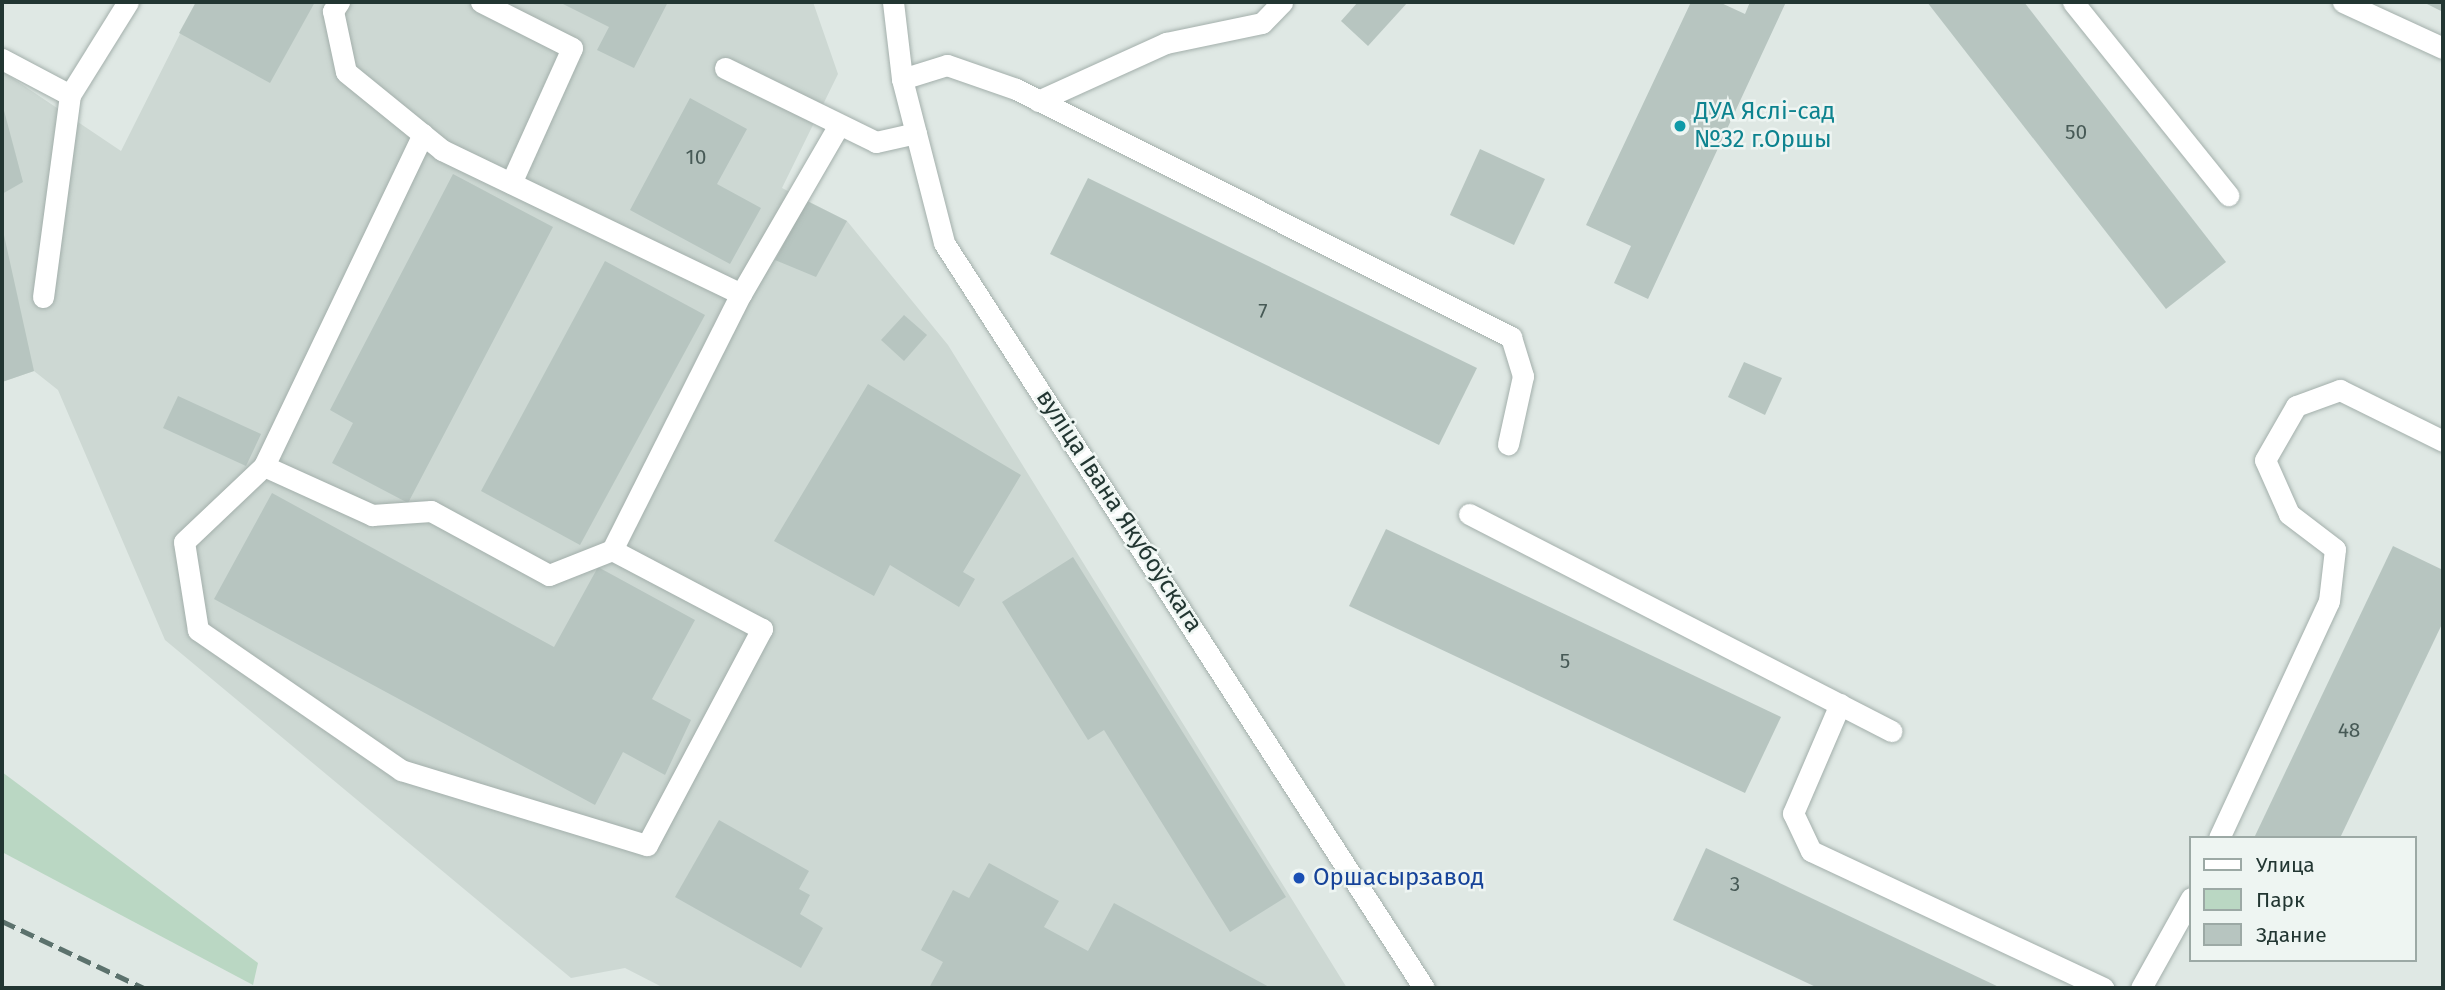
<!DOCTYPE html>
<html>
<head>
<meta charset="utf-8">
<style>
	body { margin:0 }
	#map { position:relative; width:2445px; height:990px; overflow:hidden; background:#dfe8e4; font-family:"Fira Sans",sans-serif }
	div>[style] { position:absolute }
	.built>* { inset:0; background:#cdd8d3 }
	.green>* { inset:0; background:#bad7c3 }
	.building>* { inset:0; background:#b7c5c0 }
	.roads { filter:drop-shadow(0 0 2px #a3afab) drop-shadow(0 0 2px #a3afab) }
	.service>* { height:21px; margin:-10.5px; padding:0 10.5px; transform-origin:10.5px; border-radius:10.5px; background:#fff }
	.minor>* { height:21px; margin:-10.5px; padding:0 10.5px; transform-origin:10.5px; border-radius:10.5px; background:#fff }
	.tertiary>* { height:21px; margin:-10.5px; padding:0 10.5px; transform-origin:10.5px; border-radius:10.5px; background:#fff }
	.rail>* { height:5px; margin-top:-2.5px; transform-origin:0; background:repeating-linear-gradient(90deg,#5c726d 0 14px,transparent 0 21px) }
	.dots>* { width:19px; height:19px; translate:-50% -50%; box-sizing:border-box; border:4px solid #eef5f2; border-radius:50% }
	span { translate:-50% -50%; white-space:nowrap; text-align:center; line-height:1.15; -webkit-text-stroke:5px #eef5f2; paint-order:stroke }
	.number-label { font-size:21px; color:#475a56 }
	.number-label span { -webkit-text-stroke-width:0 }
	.culture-label { font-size:24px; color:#0d838f }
	.left { translate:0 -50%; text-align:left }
	.street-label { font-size:24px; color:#223632 }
	.transit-label { font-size:24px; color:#164399 }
	.frame { position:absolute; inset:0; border:4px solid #223632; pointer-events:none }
	.legend { position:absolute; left:2189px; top:836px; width:228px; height:126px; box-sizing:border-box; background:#eef5f2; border:2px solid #9ca9a5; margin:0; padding:9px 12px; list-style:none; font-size:21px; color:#223632 }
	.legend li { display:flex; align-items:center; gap:14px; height:35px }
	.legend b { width:35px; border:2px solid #9ca9a5 }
</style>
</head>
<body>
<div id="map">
	<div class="built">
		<div style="clip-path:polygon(196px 2px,813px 2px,838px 74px,782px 188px,847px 221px,948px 345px,1347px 988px,664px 988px,625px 968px,571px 978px,165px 640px,58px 390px,34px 371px,2px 382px,2px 71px,121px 151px)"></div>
	</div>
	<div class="green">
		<div style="clip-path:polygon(2px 772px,258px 963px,253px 985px,2px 852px)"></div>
	</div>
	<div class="building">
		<div style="clip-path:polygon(196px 2px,315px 2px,270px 83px,179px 33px)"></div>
		<div style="clip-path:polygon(559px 2px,668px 2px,634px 68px,597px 50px,609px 27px)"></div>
		<div style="clip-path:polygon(1358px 2px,1408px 2px,1368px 46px,1341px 21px)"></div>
		<div style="clip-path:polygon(1691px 2px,1719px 2px,1745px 14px,1750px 2px,1786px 2px,1648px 299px,1614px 283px,1631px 246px,1586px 225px)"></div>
		<div style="clip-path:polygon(1927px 2px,2024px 2px,2226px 262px,2166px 309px)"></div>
		<div style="clip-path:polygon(2423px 2px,2443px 2px,2443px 12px)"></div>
		<div style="clip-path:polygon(690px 98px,747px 129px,717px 184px,761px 208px,730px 264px,630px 210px)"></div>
		<div style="clip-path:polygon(2px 103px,23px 182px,2px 194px)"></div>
		<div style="clip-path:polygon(1480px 149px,1545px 179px,1514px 245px,1450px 215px)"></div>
		<div style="clip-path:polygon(453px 174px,553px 227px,408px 503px,332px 463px,353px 423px,330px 410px)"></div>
		<div style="clip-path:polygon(1088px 178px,1477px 368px,1439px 445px,1050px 254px)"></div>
		<div style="clip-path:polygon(807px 201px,847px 221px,816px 277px,775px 260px)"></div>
		<div style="clip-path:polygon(2px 226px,34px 371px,2px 382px)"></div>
		<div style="clip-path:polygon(605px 261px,705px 315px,580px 545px,481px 491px)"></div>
		<div style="clip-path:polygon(904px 315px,927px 335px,904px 361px,881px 340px)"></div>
		<div style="clip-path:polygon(1744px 362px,1782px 378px,1765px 415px,1728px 397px)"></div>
		<div style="clip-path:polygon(868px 384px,1021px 475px,963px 572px,975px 579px,959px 607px,890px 565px,874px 596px,774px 541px)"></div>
		<div style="clip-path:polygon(178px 396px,261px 434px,246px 466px,163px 428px)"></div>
		<div style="clip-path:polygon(272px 493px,554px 647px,598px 567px,695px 620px,652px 699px,691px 720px,665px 775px,623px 752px,595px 805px,214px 599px)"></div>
		<div style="clip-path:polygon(1386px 529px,1781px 717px,1745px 793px,1349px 606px)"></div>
		<div style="clip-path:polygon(2393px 546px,2443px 570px,2443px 622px,2340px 838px,2254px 838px)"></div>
		<div style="clip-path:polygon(1073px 557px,1286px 897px,1230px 932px,1104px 730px,1088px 740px,1002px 602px)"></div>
		<div style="clip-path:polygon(719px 820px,809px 871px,799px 889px,810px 895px,800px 914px,823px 928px,801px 968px,675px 897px)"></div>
		<div style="clip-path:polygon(1706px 848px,2001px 988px,1818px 988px,1673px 920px)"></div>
		<div style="clip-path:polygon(989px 863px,1059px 901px,1044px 927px,1088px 951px,1114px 903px,1271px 988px,929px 988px,943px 962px,921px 950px,953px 890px,969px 898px)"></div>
	</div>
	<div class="roads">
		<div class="service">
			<div style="left:339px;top:2px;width:11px;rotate:124deg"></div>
			<div style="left:333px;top:11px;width:62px;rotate:78deg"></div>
			<div style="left:346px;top:72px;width:124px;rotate:39.1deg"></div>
			<div style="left:442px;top:150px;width:332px;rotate:25.7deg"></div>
			<div style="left:741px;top:294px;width:193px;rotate:-59.9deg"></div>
			<div style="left:481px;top:2px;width:102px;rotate:26.8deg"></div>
			<div style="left:572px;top:48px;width:148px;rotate:114.3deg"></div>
			<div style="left:2073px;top:2px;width:248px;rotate:51.2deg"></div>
			<div style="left:2343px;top:2px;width:110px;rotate:24.7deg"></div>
			<div style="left:2px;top:59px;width:77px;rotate:27.9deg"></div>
			<div style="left:725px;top:68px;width:168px;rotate:26.1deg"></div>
			<div style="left:876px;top:142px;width:41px;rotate:-12.7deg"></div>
			<div style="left:902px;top:79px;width:47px;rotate:-17.3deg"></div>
			<div style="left:947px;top:65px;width:73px;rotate:19.2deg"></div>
			<div style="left:1016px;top:89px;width:554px;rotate:26.61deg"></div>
			<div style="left:1511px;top:337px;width:41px;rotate:72.9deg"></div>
			<div style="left:1523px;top:376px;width:70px;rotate:102.4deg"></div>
			<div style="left:423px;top:134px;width:368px;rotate:115.6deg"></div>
			<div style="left:264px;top:466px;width:119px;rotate:24.4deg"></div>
			<div style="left:372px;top:515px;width:59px;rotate:-3.9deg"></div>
			<div style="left:431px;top:511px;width:134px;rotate:28.5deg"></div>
			<div style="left:549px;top:575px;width:68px;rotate:-21.6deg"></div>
			<div style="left:612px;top:550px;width:287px;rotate:-63.3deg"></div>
			<div style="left:43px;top:297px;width:204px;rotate:-82.4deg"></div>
			<div style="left:70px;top:95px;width:110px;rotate:-58.1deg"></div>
			<div style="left:264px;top:466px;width:110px;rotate:136.5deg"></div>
			<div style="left:184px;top:542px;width:89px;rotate:81deg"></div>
			<div style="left:198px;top:630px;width:247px;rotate:34.6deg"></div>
			<div style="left:401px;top:770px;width:257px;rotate:17deg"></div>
			<div style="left:647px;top:845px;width:245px;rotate:-62deg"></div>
			<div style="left:762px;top:629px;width:170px;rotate:-152.2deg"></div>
			<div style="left:1469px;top:514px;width:475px;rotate:27.2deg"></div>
			<div style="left:1840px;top:704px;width:119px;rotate:113.3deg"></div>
			<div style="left:1793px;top:813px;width:42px;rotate:64.7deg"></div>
			<div style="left:1811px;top:851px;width:323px;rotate:25.1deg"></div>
			<div style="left:2219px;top:838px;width:261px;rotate:-65.1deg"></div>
			<div style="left:2329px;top:601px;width:52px;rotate:-83.4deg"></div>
			<div style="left:2335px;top:549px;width:58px;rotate:-142.7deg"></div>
			<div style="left:2289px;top:514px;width:59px;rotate:-114deg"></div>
			<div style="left:2265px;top:460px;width:62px;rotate:-60.1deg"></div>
			<div style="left:2296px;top:406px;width:47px;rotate:-20deg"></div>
			<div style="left:2340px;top:390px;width:115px;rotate:26.3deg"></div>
			<div style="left:2141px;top:988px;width:103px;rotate:-60.9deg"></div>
		</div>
		<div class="minor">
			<div style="left:1038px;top:101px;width:141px;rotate:-24.4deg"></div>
			<div style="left:1166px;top:43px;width:98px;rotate:-11.8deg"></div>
			<div style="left:1262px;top:23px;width:29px;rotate:-46deg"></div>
		</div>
		<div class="tertiary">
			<div style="left:893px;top:2px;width:78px;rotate:83.3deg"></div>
			<div style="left:902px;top:79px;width:169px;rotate:75.6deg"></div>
			<div style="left:944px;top:243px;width:886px;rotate:57.21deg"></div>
		</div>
	</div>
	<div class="rail">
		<div style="left:2px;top:921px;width:157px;rotate:25.3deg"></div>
	</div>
	<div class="dots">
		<div style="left:1680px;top:126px;background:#0f9aa8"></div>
		<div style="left:1299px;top:878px;background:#1a4fb4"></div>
	</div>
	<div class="number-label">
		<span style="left:2076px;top:132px">50</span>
		<span style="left:696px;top:157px">10</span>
		<span style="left:1263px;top:311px">7</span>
		<span style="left:1565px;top:661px">5</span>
		<span style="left:2349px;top:730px">48</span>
		<span style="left:1735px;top:884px">3</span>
	</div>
	<div class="culture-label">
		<span class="left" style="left:1694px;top:126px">ДУА Яслі-сад<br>№32 г.Оршы</span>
	</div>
	<div class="street-label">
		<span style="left:1119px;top:511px;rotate:57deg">вуліца Івана Якубоўскага</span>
	</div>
	<div class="transit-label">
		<span class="left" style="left:1313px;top:878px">Оршасырзавод</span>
	</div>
	<div class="frame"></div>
	<ul class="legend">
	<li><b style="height:9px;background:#fff"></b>Улица</li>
	<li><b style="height:19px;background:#bad7c3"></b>Парк</li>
	<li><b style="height:19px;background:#b7c5c0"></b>Здание</li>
	</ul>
</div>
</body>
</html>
